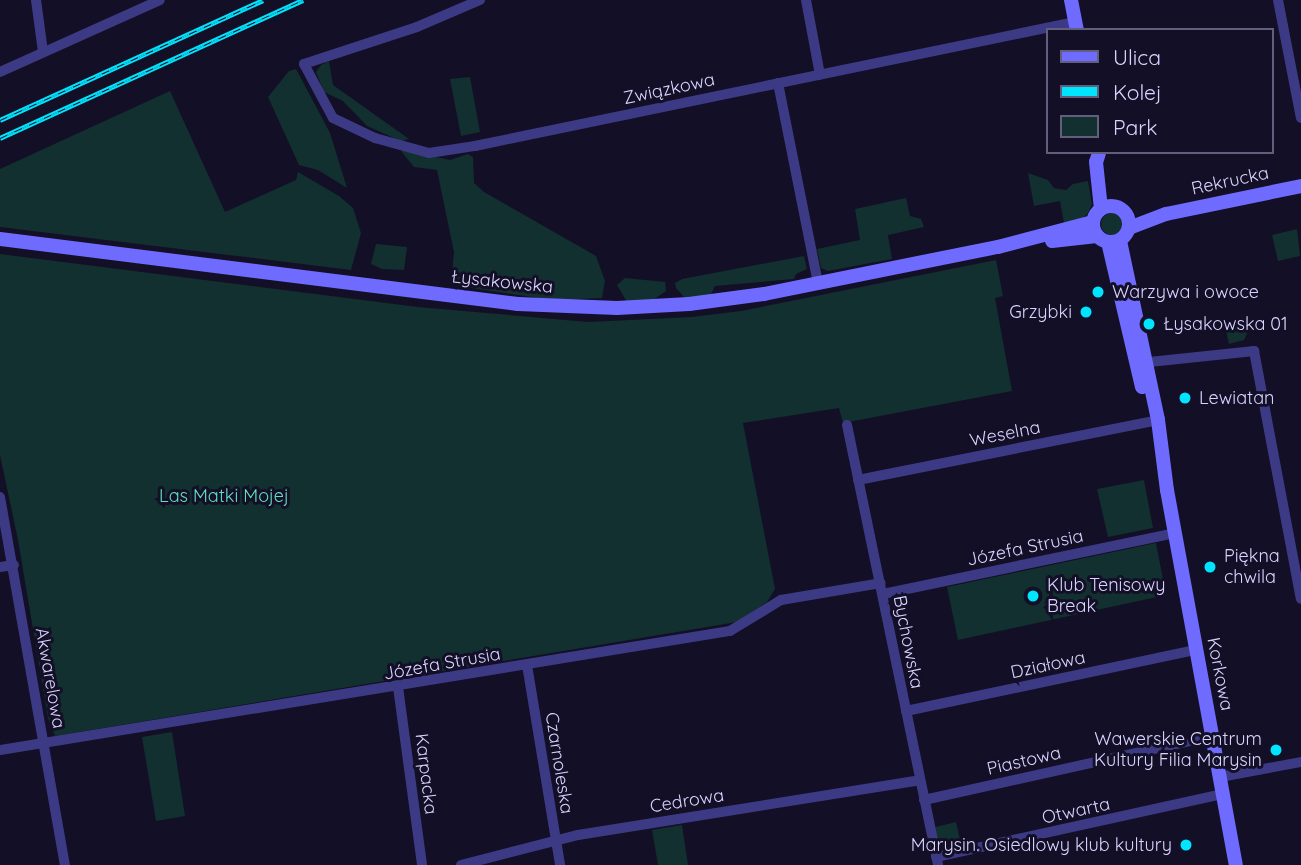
<!DOCTYPE html>
<html>
<head>
<meta charset="utf-8">
<style>
	body { margin:0 }
	#map { position:relative; width:1301px; height:865px; overflow:hidden; background:#130f26; font-family:Quicksand,sans-serif }
	div>[style] { position:absolute }
	.green>* { inset:0; background:#12302f }
	.round { border-radius:50% }
	.street>* { height:10px; margin:-5px; padding:0 5px; transform-origin:5px; border-radius:5px; background:#3d3a85 }
	.secondary>* { height:14px; margin:-7px; padding:0 7px; transform-origin:7px; border-radius:7px; background:#6f6bff }
	.secondary>.ring { margin:-7px; padding:0; box-sizing:content-box; background:none; border:14px solid #6f6bff; border-radius:50% }
	.rail>* { height:5px; margin-top:-2.5px; transform-origin:0; background:repeating-linear-gradient(90deg,#130f26 0 8px,#00e5ff 0 16px); box-sizing:border-box; border-block:2px solid #00e5ff }
	.dots>* { width:19px; height:19px; translate:-50% -50%; box-sizing:border-box; border:4px solid #130f26; border-radius:50% }
	span { translate:-50% -50%; white-space:nowrap; text-align:center; line-height:1.15; -webkit-text-stroke:6px #130f26; paint-order:stroke }
	.street-label { font-size:18px; color:#d9d4ff }
	.poi-label { font-size:18px; color:#d9d4ff }
	.left { translate:0 -50%; text-align:left }
	.right { translate:-100% -50%; text-align:right }
	.park-label { font-size:18px; color:#5fe0c0 }
	.legend { position:absolute; left:1046px; top:28px; width:228px; height:126px; box-sizing:border-box; background:#130f26; border:2px solid #625e7d; margin:0; padding:9px 12px; list-style:none; font-size:21px; color:#d9d4ff }
	.legend li { display:flex; align-items:center; gap:14px; height:35px }
	.legend b { width:35px; border:2px solid #625e7d }
</style>
</head>
<body>
<div id="map">
	<div class="green">
		<div style="clip-path:polygon(329px 61px,333px 85px,409px 139px,401px 141px,367px 126px,343px 101px,324px 92px,316px 72px,321px 65px)"></div>
		<div style="clip-path:polygon(296px 69px,330px 133px,347px 188px,318px 170px,299px 165px,268px 97px,289px 71px)"></div>
		<div style="clip-path:polygon(470px 77px,480px 132px,461px 136px,450px 79px)"></div>
		<div style="clip-path:polygon(170px 91px,225px 212px,296px 180px,298px 172px,339px 196px,353px 208px,361px 233px,351px 270px,0 227px,0 169px)"></div>
		<div style="clip-path:polygon(404px 150px,450px 160px,468px 154px,473px 157px,474px 183px,484px 192px,596px 256px,605px 281px,602px 298px,553px 300px,451px 285px,454px 252px,437px 170px,414px 167px,401px 151px)"></div>
		<div style="clip-path:polygon(1028px 173px,1048px 180px,1054px 188px,1066px 190px,1073px 184px,1088px 181px,1092px 204px,1088px 213px,1083px 218px,1064px 223px,1060px 201px,1034px 206px)"></div>
		<div style="clip-path:polygon(906px 198px,910px 216px,921px 219px,924px 227px,888px 235px,892px 259px,828px 271px,821px 268px,817px 249px,860px 240px,855px 209px)"></div>
		<div class="round" style="left:1101px;top:213px;width:22px;height:22px"></div>
		<div style="clip-path:polygon(1297px 229px,1300px 256px,1278px 261px,1272px 235px)"></div>
		<div style="clip-path:polygon(376px 244px,407px 247px,404px 270px,382px 269px,371px 264px)"></div>
		<div style="clip-path:polygon(0 254px,418px 307px,588px 322px,692px 317px,741px 311px,996px 260px,1003px 296px,995px 298px,1012px 391px,843px 423px,839px 408px,743px 423px,775px 589px,767px 602px,737px 622px,55px 736px,48px 718px,18px 540px,0 455px)"></div>
		<div style="clip-path:polygon(804px 256px,807px 269px,796px 274px,794px 279px,715px 286px,710px 296px,685px 298px,676px 288px,675px 283px,682px 279px)"></div>
		<div style="clip-path:polygon(625px 278px,665px 282px,666px 291px,653px 300px,627px 302px,617px 285px)"></div>
		<div style="clip-path:polygon(1245px 322px,1247px 334px,1244px 340px,1229px 344px,1225px 326px)"></div>
		<div style="clip-path:polygon(1144px 480px,1153px 528px,1108px 537px,1097px 489px)"></div>
		<div style="clip-path:polygon(1156px 543px,1166px 595px,958px 640px,947px 587px)"></div>
		<div style="clip-path:polygon(172px 732px,185px 816px,156px 821px,142px 737px)"></div>
		<div style="clip-path:polygon(956px 822px,962px 849px,938px 852px,932px 828px)"></div>
		<div style="clip-path:polygon(682px 825px,688px 865px,658px 865px,652px 830px)"></div>
	</div>
	<div class="street">
		<div style="left:36px;top:0;width:52px;rotate:82.3deg"></div>
		<div style="left:480px;top:0;width:69px;rotate:156.8deg"></div>
		<div style="left:417px;top:27px;width:119px;rotate:161.9deg"></div>
		<div style="left:304px;top:64px;width:61px;rotate:61.8deg"></div>
		<div style="left:333px;top:118px;width:47px;rotate:25.5deg"></div>
		<div style="left:375px;top:138px;width:56px;rotate:15.5deg"></div>
		<div style="left:429px;top:153px;width:47px;rotate:-8.7deg"></div>
		<div style="left:475px;top:146px;width:613px;rotate:-11.68deg"></div>
		<div style="left:806px;top:0;width:76px;rotate:79.4deg"></div>
		<div style="left:1278px;top:0;width:120px;rotate:79deg"></div>
		<div style="left:0;top:72px;width:175px;rotate:-24.2deg"></div>
		<div style="left:778px;top:83px;width:205px;rotate:78.7deg"></div>
		<div style="left:1140px;top:363px;width:115px;rotate:-6deg"></div>
		<div style="left:1254px;top:351px;width:252px;rotate:79.3deg"></div>
		<div style="left:847px;top:425px;width:449px;rotate:78.3deg"></div>
		<div style="left:858px;top:480px;width:306px;rotate:-11.3deg"></div>
		<div style="left:0;top:497px;width:374px;rotate:80deg"></div>
		<div style="left:0;top:567px;width:14px;rotate:-8deg"></div>
		<div style="left:883px;top:594px;width:298px;rotate:-11.8deg"></div>
		<div style="left:527px;top:665px;width:203px;rotate:80.6deg"></div>
		<div style="left:398px;top:687px;width:180px;rotate:82.3deg"></div>
		<div style="left:906px;top:711px;width:296px;rotate:-11.9deg"></div>
		<div style="left:0;top:750px;width:740px;rotate:-9.26deg"></div>
		<div style="left:730px;top:631px;width:60px;rotate:-31.3deg"></div>
		<div style="left:781px;top:600px;width:101px;rotate:-9.6deg"></div>
		<div style="left:1220px;top:777px;width:82px;rotate:-10.5deg"></div>
		<div style="left:924px;top:800px;width:295px;rotate:-12.5deg"></div>
		<div style="left:936px;top:857px;width:294px;rotate:-12.4deg"></div>
		<div style="left:461px;top:865px;width:121px;rotate:-14.4deg"></div>
		<div style="left:578px;top:835px;width:346px;rotate:-9.1deg"></div>
	</div>
	<div class="secondary">
		<div style="left:1071px;top:0;width:31px;rotate:79deg"></div>
		<div style="left:1099px;top:153px;width:9px;rotate:108deg"></div>
		<div style="left:1096px;top:162px;width:47px;rotate:83.9deg"></div>
		<div class="ring" style="left:1093px;top:206px;width:22px;height:22px"></div>
		<div style="left:1129px;top:228px;width:40px;rotate:-21deg"></div>
		<div style="left:1166px;top:214px;width:138px;rotate:-11.7deg"></div>
		<div style="left:0;top:239px;width:522px;rotate:7.15deg"></div>
		<div style="left:518px;top:304px;width:99px;rotate:2.3deg"></div>
		<div style="left:617px;top:308px;width:72px;rotate:-3.2deg"></div>
		<div style="left:689px;top:304px;width:76px;rotate:-7.6deg"></div>
		<div style="left:764px;top:294px;width:239px;rotate:-11.4deg"></div>
		<div style="left:998px;top:247px;width:98px;rotate:-14.7deg"></div>
		<div style="left:1052px;top:241px;width:45px;rotate:-6.3deg"></div>
		<div style="left:1120px;top:241px;width:183px;rotate:78deg"></div>
		<div style="left:1158px;top:420px;width:71px;rotate:82.7deg"></div>
		<div style="left:1167px;top:490px;width:381px;rotate:79.6deg"></div>
		<div style="left:1108px;top:242px;width:149px;rotate:76.8deg"></div>
	</div>
	<div class="rail">
		<div style="left:0;top:120px;width:289px;rotate:-24.5deg"></div>
		<div style="left:0;top:138px;width:333px;rotate:-24.5deg"></div>
	</div>
	<div class="dots">
		<div style="left:1098px;top:292px;background:#00e5ff"></div>
		<div style="left:1086px;top:312px;background:#00e5ff"></div>
		<div style="left:1149px;top:324px;background:#00e5ff"></div>
		<div style="left:1185px;top:398px;background:#00e5ff"></div>
		<div style="left:1210px;top:567px;background:#00e5ff"></div>
		<div style="left:1033px;top:596px;background:#00e5ff"></div>
		<div style="left:1276px;top:750px;background:#00e5ff"></div>
		<div style="left:1186px;top:845px;background:#00e5ff"></div>
	</div>
	<div class="street-label">
		<span style="left:669px;top:89px;rotate:-12deg">Związkowa</span>
		<span style="left:1230px;top:181px;rotate:-12deg">Rekrucka</span>
		<span style="left:502px;top:282px;rotate:6deg">Łysakowska</span>
		<span style="left:1005px;top:434px;rotate:-11deg">Weselna</span>
		<span style="left:1025px;top:548px;rotate:-12deg">Józefa Strusia</span>
		<span style="left:908px;top:642px;rotate:79deg">Bychowska</span>
		<span style="left:442px;top:664px;rotate:-10deg">Józefa Strusia</span>
		<span style="left:1048px;top:665px;rotate:-12deg">Działowa</span>
		<span style="left:1220px;top:674px;rotate:79deg">Korkowa</span>
		<span style="left:50px;top:678px;rotate:80deg">Akwarelowa</span>
		<span style="left:1024px;top:761px;rotate:-13deg">Piastowa</span>
		<span style="left:559px;top:763px;rotate:81deg">Czarnoleska</span>
		<span style="left:426px;top:774px;rotate:83deg">Karpacka</span>
		<span style="left:687px;top:801px;rotate:-9deg">Cedrowa</span>
		<span style="left:1076px;top:811px;rotate:-12deg">Otwarta</span>
	</div>
	<div class="poi-label">
		<span class="left" style="left:1112px;top:292px">Warzywa i owoce</span>
		<span class="right" style="left:1072px;top:312px">Grzybki</span>
		<span class="left" style="left:1163px;top:324px">Łysakowska 01</span>
		<span class="left" style="left:1199px;top:398px">Lewiatan</span>
		<span class="left" style="left:1224px;top:567px">Piękna<br>chwila</span>
		<span class="left" style="left:1047px;top:596px">Klub Tenisowy<br>Break</span>
		<span class="right" style="left:1262px;top:750px">Wawerskie Centrum<br>Kultury Filia Marysin</span>
		<span class="right" style="left:1172px;top:845px">Marysin. Osiedlowy klub kultury</span>
	</div>
	<div class="park-label">
		<span style="left:224px;top:496px">Las Matki Mojej</span>
	</div>
	<ul class="legend">
	<li><b style="height:9px;background:#6f6bff"></b>Ulica</li>
	<li><b style="height:9px;background:#00e5ff"></b>Kolej</li>
	<li><b style="height:19px;background:#12302f"></b>Park</li>
	</ul>
</div>
</body>
</html>
